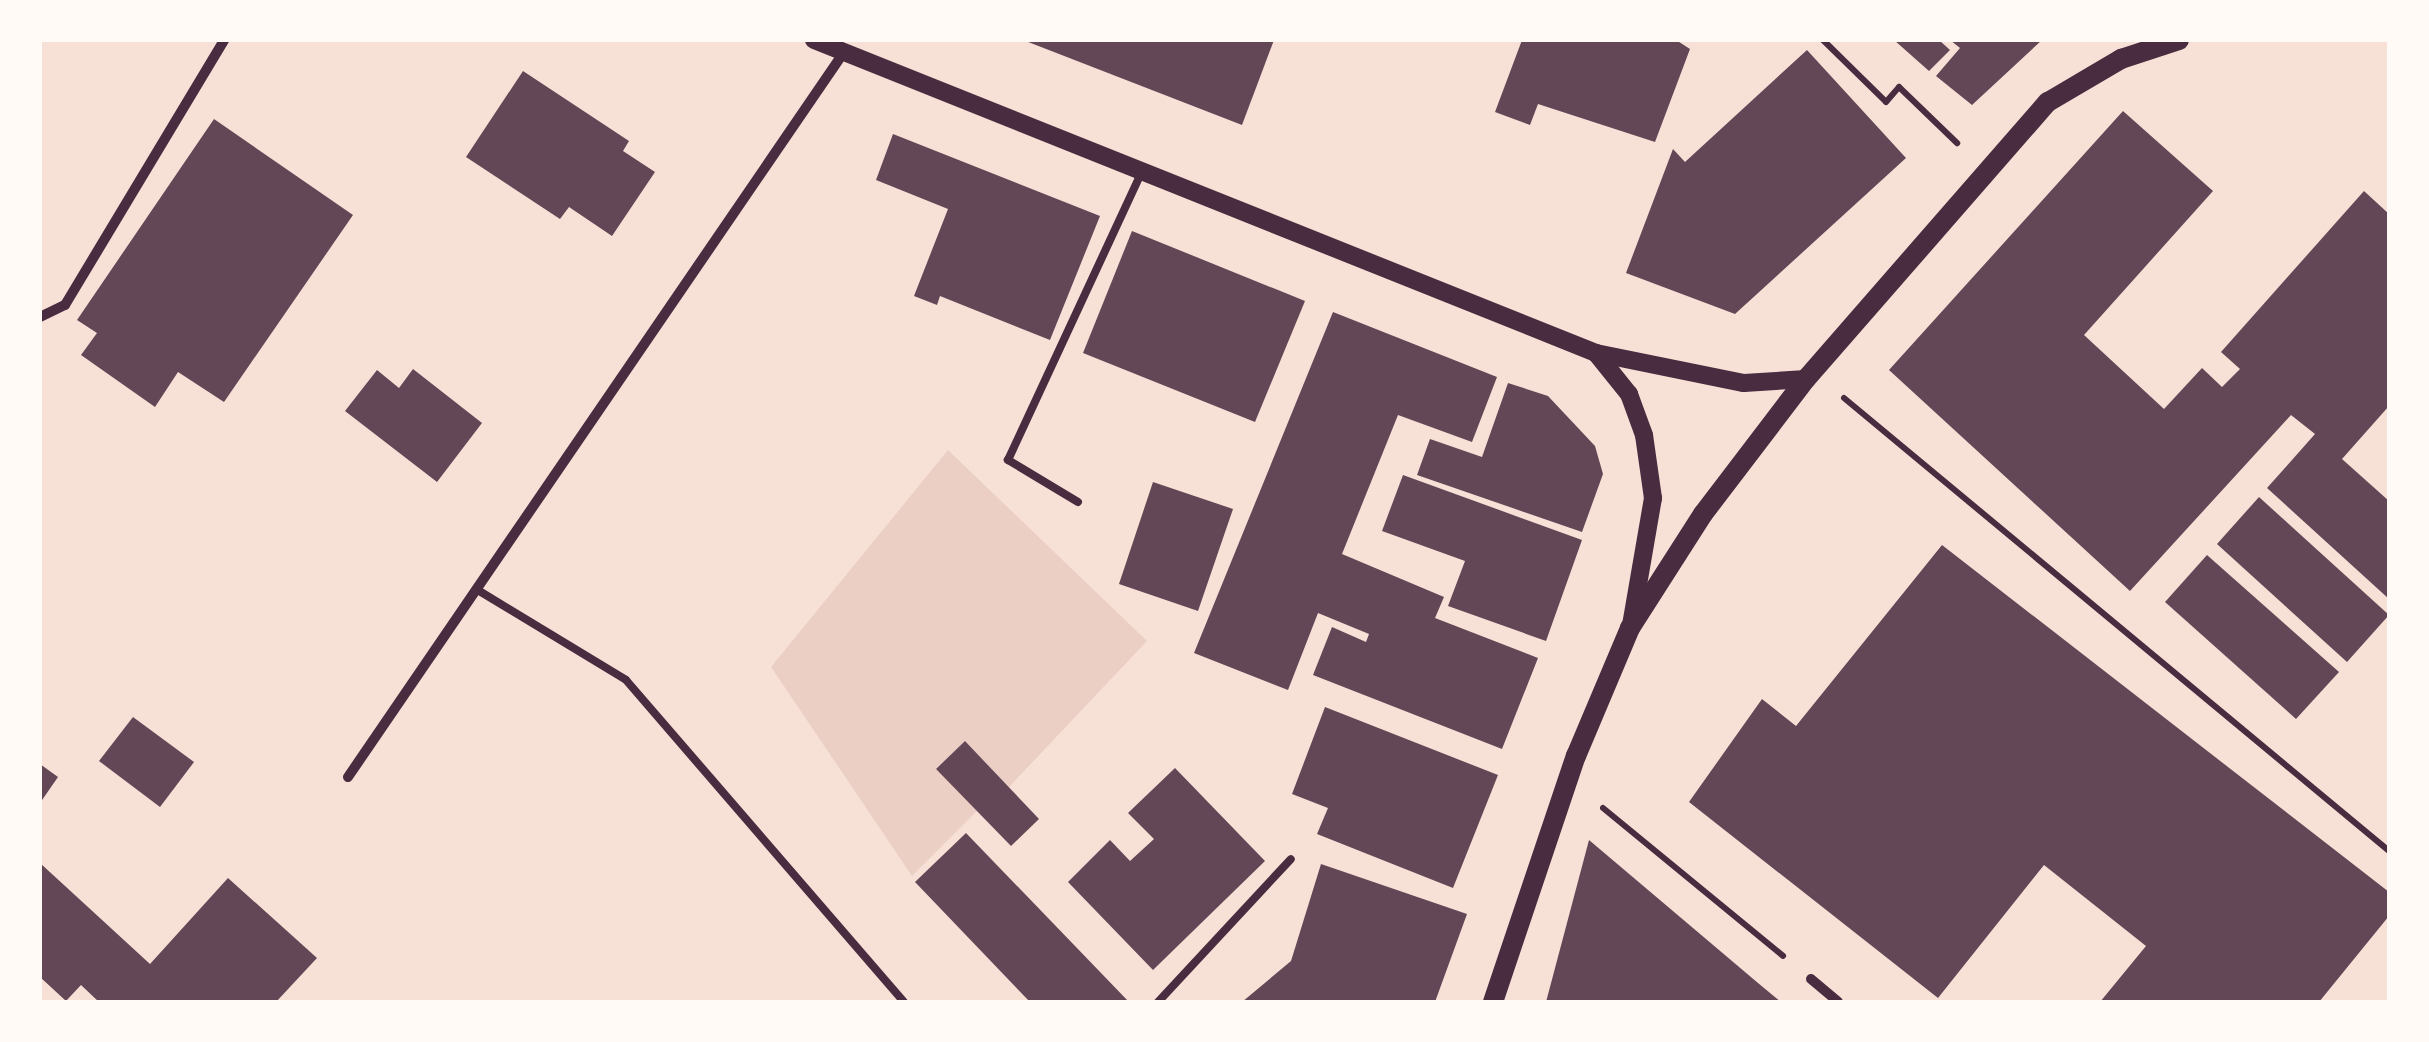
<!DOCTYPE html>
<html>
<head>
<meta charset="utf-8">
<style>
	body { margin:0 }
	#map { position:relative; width:2429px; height:1042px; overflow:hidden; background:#f7e1d7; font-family:Figtree,sans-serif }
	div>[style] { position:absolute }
	.green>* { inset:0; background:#ebcfc5 }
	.building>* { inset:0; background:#644757 }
	.path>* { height:6px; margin:-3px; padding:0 3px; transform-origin:3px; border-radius:3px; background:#4a2c40 }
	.service>* { height:8px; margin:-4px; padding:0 4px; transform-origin:4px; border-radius:4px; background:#4a2c40 }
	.minor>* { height:10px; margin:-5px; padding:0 5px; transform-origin:5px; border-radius:5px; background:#4a2c40 }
	.tertiary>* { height:18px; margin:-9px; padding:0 9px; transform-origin:9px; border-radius:9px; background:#4a2c40 }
	.secondary>* { height:20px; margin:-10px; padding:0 10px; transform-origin:10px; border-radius:10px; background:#4a2c40 }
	span { translate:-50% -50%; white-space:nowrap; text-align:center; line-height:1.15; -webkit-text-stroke:8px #fffaf5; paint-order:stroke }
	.frame { position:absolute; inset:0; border:42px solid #fffaf5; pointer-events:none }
</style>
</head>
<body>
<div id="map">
	<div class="green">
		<div style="clip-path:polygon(948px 450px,1147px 641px,1009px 787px,965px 741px,936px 769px,977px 811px,912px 876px,771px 667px)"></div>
	</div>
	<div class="building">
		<div style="clip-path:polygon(1023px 40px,1274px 40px,1242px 125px)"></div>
		<div style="clip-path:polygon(1522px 40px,1676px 40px,1690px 49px,1655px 142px,1538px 104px,1530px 125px,1495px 112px)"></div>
		<div style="clip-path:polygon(1894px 40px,1939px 40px,1950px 50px,1929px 71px)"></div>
		<div style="clip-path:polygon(1950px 40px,2042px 40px,1972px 105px,1936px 76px,1960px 48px)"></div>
		<div style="clip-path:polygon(1807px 50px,1906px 158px,1735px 314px,1626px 273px,1673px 149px,1685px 162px)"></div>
		<div style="clip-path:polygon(523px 71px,629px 141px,623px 151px,655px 172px,612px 236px,569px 207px,560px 219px,466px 157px)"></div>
		<div style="clip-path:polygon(2123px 111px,2213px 191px,2084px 335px,2164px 409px,2202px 368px,2222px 387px,2240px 369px,2221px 352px,2364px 191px,2389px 214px,2389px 406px,2342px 459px,2389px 501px,2389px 599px,2267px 488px,2315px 434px,2291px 415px,2130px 591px,1889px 370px)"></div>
		<div style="clip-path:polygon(214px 119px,353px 215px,224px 402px,178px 372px,155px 407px,81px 355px,97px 333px,77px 320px)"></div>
		<div style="clip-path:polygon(893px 134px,1100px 216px,1050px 340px,940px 296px,937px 305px,914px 296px,948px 209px,876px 180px)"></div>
		<div style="clip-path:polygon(1132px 231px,1305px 301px,1255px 422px,1083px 353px)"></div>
		<div style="clip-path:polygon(1333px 312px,1497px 377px,1472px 442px,1398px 415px,1342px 554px,1444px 597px,1435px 618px,1538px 658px,1502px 749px,1313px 675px,1332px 627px,1366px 642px,1369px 634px,1318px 613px,1288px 690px,1194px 653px)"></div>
		<div style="clip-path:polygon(413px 369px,482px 423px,437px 482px,345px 411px,377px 370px,399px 388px)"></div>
		<div style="clip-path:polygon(1508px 383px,1548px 396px,1595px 446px,1603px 474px,1582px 532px,1417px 475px,1430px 439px,1482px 457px)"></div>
		<div style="clip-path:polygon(1403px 475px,1582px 540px,1546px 641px,1448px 606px,1465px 561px,1382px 531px)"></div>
		<div style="clip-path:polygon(1153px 482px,1233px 509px,1198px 611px,1119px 584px)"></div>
		<div style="clip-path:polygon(2259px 497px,2389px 615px,2347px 662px,2217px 544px)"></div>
		<div style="clip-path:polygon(1942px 545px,2389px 892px,2389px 916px,2319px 1002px,2100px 1002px,2146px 946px,2044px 865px,1938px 998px,1689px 802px,1762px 699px,1796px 726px)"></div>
		<div style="clip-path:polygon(2207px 555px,2339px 672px,2296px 719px,2165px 602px)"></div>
		<div style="clip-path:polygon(1325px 707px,1498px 775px,1453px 888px,1317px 834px,1328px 808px,1292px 794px)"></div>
		<div style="clip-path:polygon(133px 717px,194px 762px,160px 807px,99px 761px)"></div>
		<div style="clip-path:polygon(965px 741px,1039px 819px,1011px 846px,936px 769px)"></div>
		<div style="clip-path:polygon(40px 764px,58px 777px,40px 803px)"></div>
		<div style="clip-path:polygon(1175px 768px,1265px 861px,1153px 970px,1068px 882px,1110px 840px,1130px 861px,1154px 839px,1128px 813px)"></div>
		<div style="clip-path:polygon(966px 833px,1129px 1002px,1030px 1002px,915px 882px)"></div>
		<div style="clip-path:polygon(1589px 840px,1758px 983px,1781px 1002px,1546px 1002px)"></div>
		<div style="clip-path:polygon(40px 863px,150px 964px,228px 878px,317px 958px,276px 1002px,99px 1002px,81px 985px,66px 1001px,40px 977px)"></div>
		<div style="clip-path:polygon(1321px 864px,1467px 914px,1435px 1002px,1242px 1002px,1291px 961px)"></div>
	</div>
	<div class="path">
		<div style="left:1823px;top:40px;width:88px;rotate:44.5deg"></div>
		<div style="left:1886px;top:102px;width:20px;rotate:-49deg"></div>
		<div style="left:1899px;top:87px;width:81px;rotate:44deg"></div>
		<div style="left:1844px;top:398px;width:709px;rotate:39.73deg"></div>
		<div style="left:1603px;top:808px;width:233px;rotate:39.4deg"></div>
	</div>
	<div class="service">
		<div style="left:1078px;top:502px;width:82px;rotate:-149deg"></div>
		<div style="left:1008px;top:460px;width:319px;rotate:-65.1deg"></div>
		<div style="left:476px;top:589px;width:175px;rotate:31.2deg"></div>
		<div style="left:626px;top:680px;width:425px;rotate:49.2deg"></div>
		<div style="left:1158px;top:1002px;width:195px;rotate:-47.1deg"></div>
	</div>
	<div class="minor">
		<div style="left:40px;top:317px;width:28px;rotate:-26deg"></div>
		<div style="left:65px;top:305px;width:309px;rotate:-59deg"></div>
		<div style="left:348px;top:777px;width:878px;rotate:-55.62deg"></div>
		<div style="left:1811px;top:979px;width:35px;rotate:40deg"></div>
	</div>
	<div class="tertiary">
		<div style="left:814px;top:40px;width:842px;rotate:21.81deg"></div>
		<div style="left:1596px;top:353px;width:151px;rotate:11.5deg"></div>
		<div style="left:1744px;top:383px;width:62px;rotate:-3.7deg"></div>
		<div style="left:1596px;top:353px;width:53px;rotate:51.2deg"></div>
		<div style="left:1629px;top:394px;width:44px;rotate:69.9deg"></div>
		<div style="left:1644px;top:435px;width:64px;rotate:81.9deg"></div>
		<div style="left:1653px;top:498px;width:129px;rotate:99.8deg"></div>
	</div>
	<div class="secondary">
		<div style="left:1493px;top:1002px;width:260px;rotate:-71.4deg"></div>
		<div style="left:1576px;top:756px;width:139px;rotate:-67.1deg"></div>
		<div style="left:1630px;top:628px;width:135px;rotate:-57.4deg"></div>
		<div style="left:1703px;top:514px;width:170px;rotate:-52.7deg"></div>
		<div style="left:1806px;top:379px;width:368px;rotate:-48.9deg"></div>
		<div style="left:2048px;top:102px;width:85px;rotate:-30.5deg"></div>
		<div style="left:2121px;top:59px;width:61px;rotate:-18.1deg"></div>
	</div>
	<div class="frame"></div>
</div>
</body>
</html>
